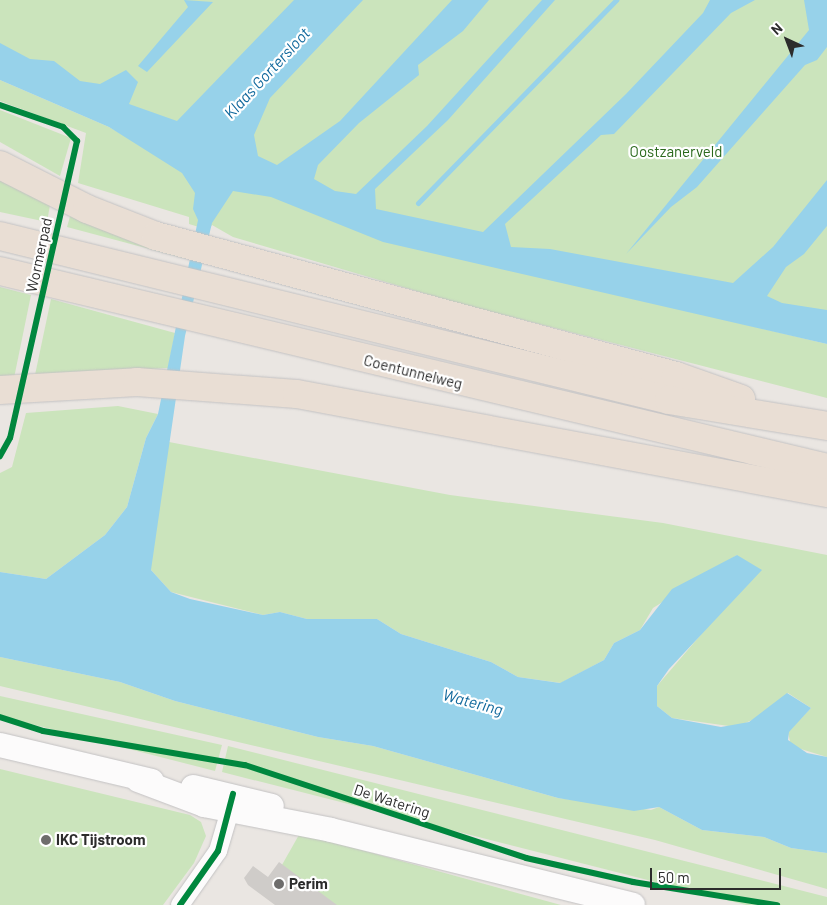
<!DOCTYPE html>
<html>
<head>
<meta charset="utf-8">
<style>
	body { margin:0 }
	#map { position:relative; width:827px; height:905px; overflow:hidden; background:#eae6e2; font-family:Barlow,sans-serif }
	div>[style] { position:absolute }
	.green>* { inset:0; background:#cbe4bc }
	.water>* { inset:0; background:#97d2ea }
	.stream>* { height:5px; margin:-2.5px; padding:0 2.5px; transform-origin:2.5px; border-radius:2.5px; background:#97d2ea }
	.building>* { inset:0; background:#cfccc9 }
	.roads { filter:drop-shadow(0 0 1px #c3c2c3) drop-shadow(0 0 1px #c3c2c3) }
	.street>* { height:18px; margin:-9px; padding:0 9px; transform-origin:9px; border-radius:9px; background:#fcfbfb }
	.secondary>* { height:24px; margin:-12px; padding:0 12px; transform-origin:12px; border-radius:12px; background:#fcfbfb }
	.highway>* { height:28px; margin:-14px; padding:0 14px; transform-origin:14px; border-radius:14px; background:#e9ded4 }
	.cycleway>* { height:6px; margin:-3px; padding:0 3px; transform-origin:3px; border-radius:3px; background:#00873e }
	.dots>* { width:14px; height:14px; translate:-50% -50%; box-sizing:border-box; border:2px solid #fff; border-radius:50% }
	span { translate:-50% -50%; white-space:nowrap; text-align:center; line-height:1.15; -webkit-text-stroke:4.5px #fff; paint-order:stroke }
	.park-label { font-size:15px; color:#2a691c }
	.street-label { font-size:15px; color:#2c2c2c }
	.poi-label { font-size:15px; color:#2c2c2c; font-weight:700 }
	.left { translate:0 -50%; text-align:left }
	.water-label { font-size:16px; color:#10689c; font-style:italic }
	.north { position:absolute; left:762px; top:15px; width:50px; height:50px; -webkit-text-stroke:4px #fff; paint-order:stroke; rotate:317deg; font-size:14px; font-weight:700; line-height:20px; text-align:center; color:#2c2c2c }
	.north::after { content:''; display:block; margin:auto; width:18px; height:22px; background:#2c2c2c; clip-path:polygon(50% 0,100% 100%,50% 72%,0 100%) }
	.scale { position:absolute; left:650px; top:868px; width:131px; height:22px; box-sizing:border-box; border:2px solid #2c2c2c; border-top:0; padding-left:6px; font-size:15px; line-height:18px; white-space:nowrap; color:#2c2c2c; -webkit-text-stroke:4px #fff; paint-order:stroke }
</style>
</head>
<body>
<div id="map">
	<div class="green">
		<div style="clip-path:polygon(0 0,827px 0,827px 340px,368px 235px,827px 344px,827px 398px,457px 303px,233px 237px,212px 225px,209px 230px,189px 224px,189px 217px,78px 183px,86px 133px,0 101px,0 80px,109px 127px,151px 151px,139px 140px,0 78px)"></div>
		<div style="clip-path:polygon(0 110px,71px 138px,60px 176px,0 142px)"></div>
		<div style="clip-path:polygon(0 179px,50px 205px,47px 222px,0 212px)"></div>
		<div style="clip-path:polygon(71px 213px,93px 221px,187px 259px,67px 227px)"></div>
		<div style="clip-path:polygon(0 287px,31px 295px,14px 378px,0 380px)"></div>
		<div style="clip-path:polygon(51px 299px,175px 333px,168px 368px,35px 375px)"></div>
		<div style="clip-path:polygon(118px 406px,158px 414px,146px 438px,127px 507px,105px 535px,46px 579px,0 572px,0 473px,12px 467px,26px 413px)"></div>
		<div style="clip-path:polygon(169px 442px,450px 495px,663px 523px,827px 555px,827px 757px,791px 746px,788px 732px,811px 708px,788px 693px,759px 717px,736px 727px,672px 718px,657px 706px,657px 686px,704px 631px,737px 555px,653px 608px,640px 630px,614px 643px,604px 660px,561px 683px,518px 677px,491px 662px,401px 634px,377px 619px,307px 619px,280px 612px,263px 615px,171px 592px,151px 570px,150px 556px)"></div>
		<div style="clip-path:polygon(0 657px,120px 682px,175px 701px,318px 737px,373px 746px,558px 798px,651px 810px,659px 807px,702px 830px,764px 837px,791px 848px,827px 853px,827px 889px,655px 840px,0 686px)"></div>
		<div style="clip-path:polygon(0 696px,222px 745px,215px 771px,0 716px)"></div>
		<div style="clip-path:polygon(228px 746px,827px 897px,827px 905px,746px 905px,222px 772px)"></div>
		<div style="clip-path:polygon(0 769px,190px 815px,201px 822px,206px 836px,194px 863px,163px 905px,0 905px)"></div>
		<div style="clip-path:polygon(300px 833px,561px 905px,324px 905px,278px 872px)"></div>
	</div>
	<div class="water">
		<div style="clip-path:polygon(184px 0,213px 2px,147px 72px,138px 66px,188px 7px)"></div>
		<div style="clip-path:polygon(294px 0,363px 0,270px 98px,254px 135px,258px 156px,277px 165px,340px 121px,452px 0,489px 0,463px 31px,418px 65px,419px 75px,359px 123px,318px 165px,314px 179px,335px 191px,356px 194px,427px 126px,542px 0,555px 0,448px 120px,375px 189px,376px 209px,483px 232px,626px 94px,703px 13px,710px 0,755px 0,731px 13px,614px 134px,601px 135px,505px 224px,511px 247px,550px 249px,733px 283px,773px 247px,827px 180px,827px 226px,804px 254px,786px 267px,767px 296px,782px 303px,827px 310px,827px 344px,383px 242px,271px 197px,233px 191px,212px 223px,185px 336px,151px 570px,171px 592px,190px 599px,263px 615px,280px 612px,307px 619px,377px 619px,401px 634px,491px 662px,518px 677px,560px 683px,604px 660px,614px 643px,640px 630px,672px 589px,737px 555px,762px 570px,669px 669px,657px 686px,657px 706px,672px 718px,721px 727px,749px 722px,787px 693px,811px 708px,789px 732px,788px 740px,807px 753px,827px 757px,827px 853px,791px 848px,764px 837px,702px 830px,659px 807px,634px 811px,558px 798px,373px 746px,318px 737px,175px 701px,120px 682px,0 657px,0 572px,46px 579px,105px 535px,127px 507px,146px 438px,158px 414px,198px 220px,193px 209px,195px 193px,182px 173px,109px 127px,0 80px,0 43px,30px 59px,54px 61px,80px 81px,100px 84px,126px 70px,138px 82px,129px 104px,177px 121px)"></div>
		<div style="clip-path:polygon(804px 0,827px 0,827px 47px,817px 60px,805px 65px,697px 187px,671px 207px,626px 254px,809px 30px)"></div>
	</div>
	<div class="stream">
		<div style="left:418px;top:203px;width:284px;rotate:-45.7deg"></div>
	</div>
	<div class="building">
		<div style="clip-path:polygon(279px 862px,337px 905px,275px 905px,248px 885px,244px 878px,253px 866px,268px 877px)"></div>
	</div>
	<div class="roads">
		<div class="street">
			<div style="left:180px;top:905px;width:66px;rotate:-54.9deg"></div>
			<div style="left:218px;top:851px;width:53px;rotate:-73.6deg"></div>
		</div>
		<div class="secondary">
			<div style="left:0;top:745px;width:156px;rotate:13.3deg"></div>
			<div style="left:138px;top:780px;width:71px;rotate:20.7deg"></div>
			<div style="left:204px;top:805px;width:129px;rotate:11.1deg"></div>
			<div style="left:331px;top:830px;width:311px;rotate:13.9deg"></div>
			<div style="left:193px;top:787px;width:81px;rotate:13.5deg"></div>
		</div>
		<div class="highway">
			<div style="left:0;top:165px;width:97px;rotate:26.8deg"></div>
			<div style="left:87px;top:209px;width:74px;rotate:21.4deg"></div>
			<div style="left:156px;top:236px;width:539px;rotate:15.07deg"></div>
			<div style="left:676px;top:376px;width:69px;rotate:19.5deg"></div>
			<div style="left:0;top:236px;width:689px;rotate:13.77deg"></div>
			<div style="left:669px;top:400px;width:160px;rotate:9.3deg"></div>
			<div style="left:0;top:271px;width:850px;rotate:13.4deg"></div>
			<div style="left:0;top:390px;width:137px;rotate:-3.3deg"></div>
			<div style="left:137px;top:382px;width:160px;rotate:4.3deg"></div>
			<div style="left:297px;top:394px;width:539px;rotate:10.58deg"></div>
		</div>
	</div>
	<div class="cycleway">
		<div style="left:0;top:105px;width:67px;rotate:19.2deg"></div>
		<div style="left:63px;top:127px;width:20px;rotate:45deg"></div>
		<div style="left:77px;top:141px;width:304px;rotate:102.7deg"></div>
		<div style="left:10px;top:438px;width:21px;rotate:119deg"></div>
		<div style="left:0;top:717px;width:45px;rotate:18deg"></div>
		<div style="left:43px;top:731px;width:205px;rotate:9.6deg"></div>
		<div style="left:245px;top:765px;width:296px;rotate:18.3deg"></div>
		<div style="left:526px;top:858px;width:110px;rotate:12.6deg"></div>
		<div style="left:633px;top:882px;width:146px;rotate:9.1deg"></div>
		<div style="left:180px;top:905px;width:66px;rotate:-54.9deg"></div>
		<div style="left:218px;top:851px;width:59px;rotate:-75.3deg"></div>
	</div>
	<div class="dots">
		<div style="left:46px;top:840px;background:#6e6d6c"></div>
		<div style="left:279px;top:884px;background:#6e6d6c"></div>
	</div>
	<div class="park-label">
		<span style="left:676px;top:152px">Oostzanerveld</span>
	</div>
	<div class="street-label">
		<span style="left:39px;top:255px;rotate:-78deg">Wormerpad</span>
		<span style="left:413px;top:372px;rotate:14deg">Coentunnelweg</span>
		<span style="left:392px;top:801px;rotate:18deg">De Watering</span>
	</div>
	<div class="poi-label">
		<span class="left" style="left:56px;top:840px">IKC Tijstroom</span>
		<span class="left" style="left:289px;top:884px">Perim</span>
	</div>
	<div class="water-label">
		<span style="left:267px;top:73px;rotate:-47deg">Klaas Gortersloot</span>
		<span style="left:473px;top:702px;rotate:15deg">Watering</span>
	</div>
	<div class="north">N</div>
	<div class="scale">50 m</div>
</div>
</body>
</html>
